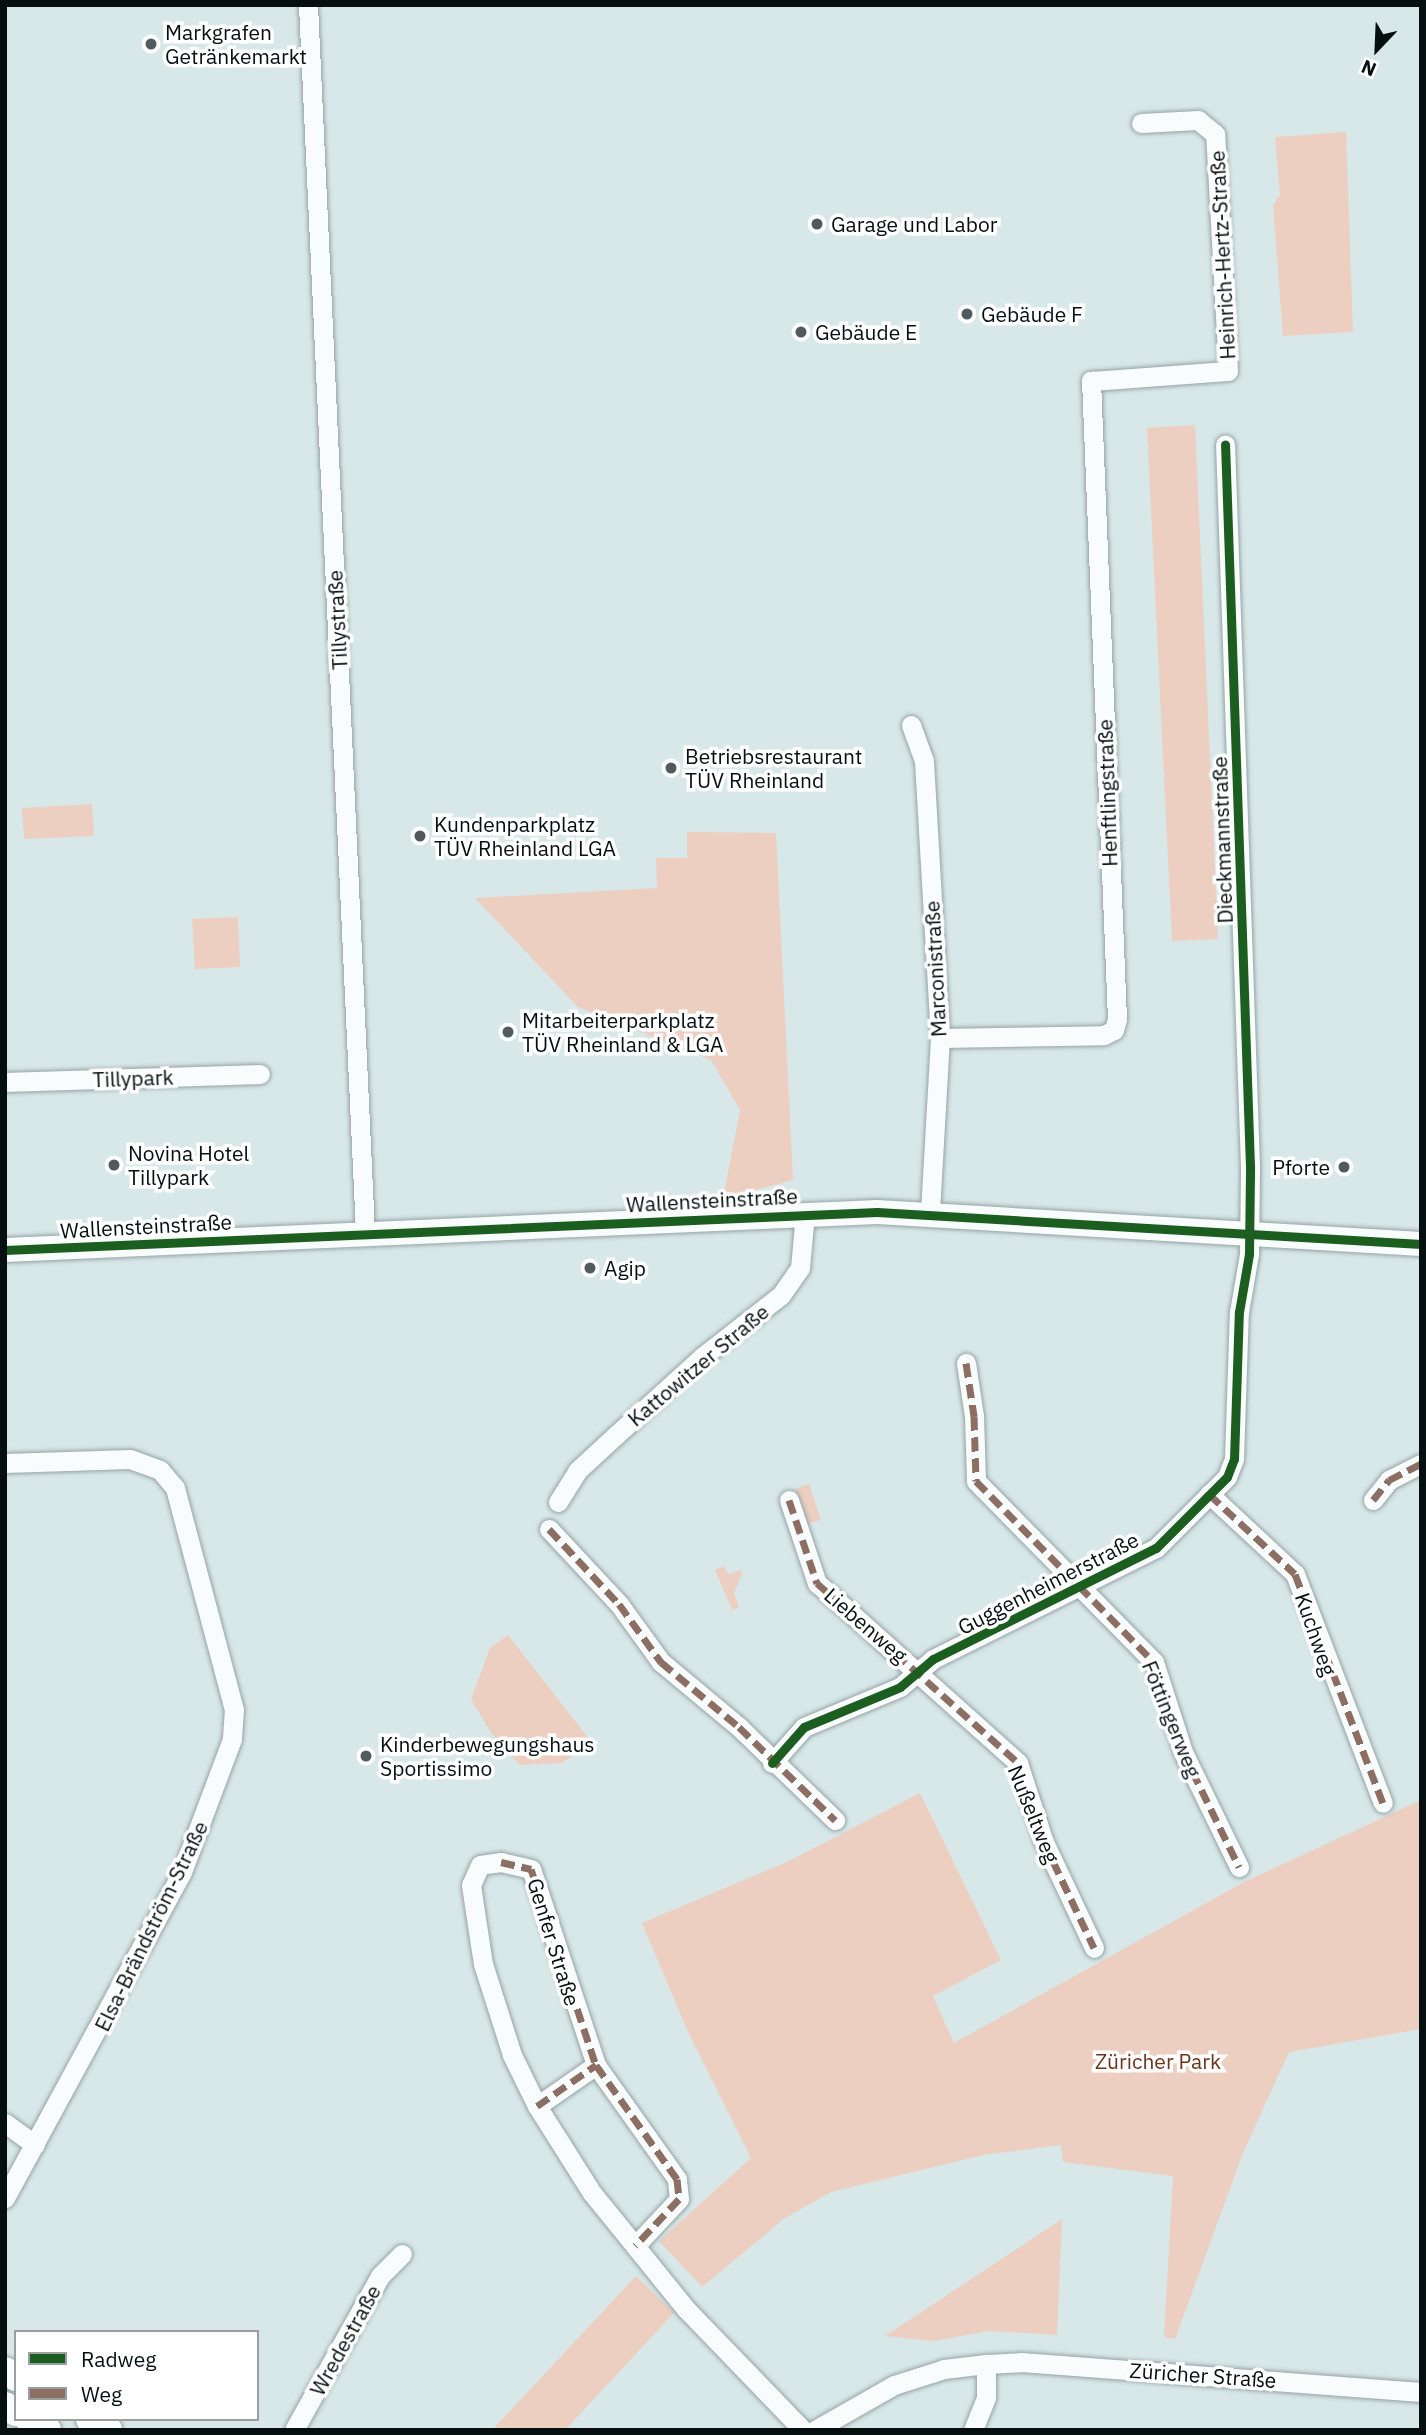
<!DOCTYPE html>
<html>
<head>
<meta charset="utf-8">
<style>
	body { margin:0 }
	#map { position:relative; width:1426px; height:2435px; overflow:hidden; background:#d8e8e9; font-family:"IBM Plex Sans",sans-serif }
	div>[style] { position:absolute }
	.green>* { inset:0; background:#eccfc1 }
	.roads { filter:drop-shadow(0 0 2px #97a3a4) drop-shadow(0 0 2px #97a3a4) }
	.minor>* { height:19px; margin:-9.5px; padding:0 9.5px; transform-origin:9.5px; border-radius:9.5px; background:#f9fcfc }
	.tertiary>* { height:24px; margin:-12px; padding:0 12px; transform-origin:12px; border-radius:12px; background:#f9fcfc }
	.secondary>* { height:28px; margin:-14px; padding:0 14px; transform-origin:14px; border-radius:14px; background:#f9fcfc }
	.quiet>* { height:7px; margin-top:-3.5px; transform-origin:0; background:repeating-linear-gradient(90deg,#8d6e63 0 14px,transparent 0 21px) }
	.cycleway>* { height:9px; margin:-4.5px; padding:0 4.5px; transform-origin:4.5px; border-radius:4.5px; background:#1b5e20 }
	.dots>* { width:19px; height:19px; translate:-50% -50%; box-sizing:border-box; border:4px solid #fff; border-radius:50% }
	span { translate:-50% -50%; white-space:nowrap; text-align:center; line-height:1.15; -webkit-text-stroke:7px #fff; paint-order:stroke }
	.poi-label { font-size:21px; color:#050f10 }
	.left { translate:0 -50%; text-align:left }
	.right { translate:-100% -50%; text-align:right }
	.street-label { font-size:21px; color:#050f10 }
	.park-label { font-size:21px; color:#6e3318 }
	.frame { position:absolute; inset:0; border:7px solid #050f10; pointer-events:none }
	.legend { position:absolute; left:14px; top:2330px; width:245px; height:91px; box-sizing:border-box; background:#fff; border:2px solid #9b9f9f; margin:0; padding:9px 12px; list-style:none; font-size:21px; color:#050f10 }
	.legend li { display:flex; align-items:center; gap:14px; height:35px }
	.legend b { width:35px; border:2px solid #9b9f9f }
	.north { position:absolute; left:1342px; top:14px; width:70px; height:70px; -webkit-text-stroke:5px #fff; paint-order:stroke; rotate:203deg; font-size:19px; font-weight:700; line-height:28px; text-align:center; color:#050f10 }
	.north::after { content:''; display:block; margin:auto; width:24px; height:32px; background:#050f10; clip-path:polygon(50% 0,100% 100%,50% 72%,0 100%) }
</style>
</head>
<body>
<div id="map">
	<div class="green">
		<div style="clip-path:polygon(1346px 132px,1353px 332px,1283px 336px,1273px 205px,1280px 195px,1275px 137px)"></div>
		<div style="clip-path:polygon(1195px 425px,1218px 939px,1172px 941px,1147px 428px)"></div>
		<div style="clip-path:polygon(92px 804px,94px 836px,24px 839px,22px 808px)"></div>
		<div style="clip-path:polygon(687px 832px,776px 833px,793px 1180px,723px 1199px,740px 1110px,711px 1060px,578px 1007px,475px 898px,657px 888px,656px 858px,687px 858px)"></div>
		<div style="clip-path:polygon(238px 917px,240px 967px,195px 969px,192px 919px)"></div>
		<div style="clip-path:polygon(809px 1484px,821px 1520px,807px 1524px,795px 1489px)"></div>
		<div style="clip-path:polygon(724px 1566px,728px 1574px,741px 1570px,742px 1574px,734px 1593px,739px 1607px,732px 1610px,715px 1570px)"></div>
		<div style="clip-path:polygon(508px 1635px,593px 1744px,561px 1763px,520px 1765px,491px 1733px,471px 1699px,490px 1648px)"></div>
		<div style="clip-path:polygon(920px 1793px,1001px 1960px,933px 1996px,954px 2043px,1246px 1881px,1421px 1800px,1421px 2029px,1289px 2052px,1243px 2153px,1175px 2339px,1164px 2337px,1173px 2176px,1063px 2162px,1061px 2145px,983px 2155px,831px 2192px,785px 2218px,702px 2287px,659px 2241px,751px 2158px,688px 2032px,642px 1923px,789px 1861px)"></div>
		<div style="clip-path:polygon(1062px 2219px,1057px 2335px,989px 2331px,933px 2341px,885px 2336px)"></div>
		<div style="clip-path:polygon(636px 2276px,674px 2313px,565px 2430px,492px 2430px)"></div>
	</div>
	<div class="roads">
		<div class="minor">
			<div style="left:308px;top:5px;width:1230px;rotate:87.34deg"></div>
			<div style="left:911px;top:725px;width:38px;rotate:70deg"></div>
			<div style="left:924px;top:761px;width:277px;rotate:86.7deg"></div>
			<div style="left:940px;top:1038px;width:176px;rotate:93.3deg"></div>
			<div style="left:940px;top:1038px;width:164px;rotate:-1deg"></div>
			<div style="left:1104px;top:1035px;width:11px;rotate:-27deg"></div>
			<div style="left:1114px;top:1030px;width:11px;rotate:-75deg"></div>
			<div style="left:1117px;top:1019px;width:639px;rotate:-92.33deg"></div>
			<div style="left:1091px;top:381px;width:137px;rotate:-4.2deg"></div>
			<div style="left:1228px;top:371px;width:237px;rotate:-93.1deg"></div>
			<div style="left:1215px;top:134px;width:22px;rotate:-141deg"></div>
			<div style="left:1198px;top:120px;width:57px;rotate:177deg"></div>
			<div style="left:5px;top:1082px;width:255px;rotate:-1.8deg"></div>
			<div style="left:966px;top:1363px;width:54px;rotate:81.4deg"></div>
			<div style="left:974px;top:1416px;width:65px;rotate:88.2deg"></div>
			<div style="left:976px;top:1481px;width:254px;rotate:45.5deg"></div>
			<div style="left:1154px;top:1662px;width:95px;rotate:72.1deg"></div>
			<div style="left:1183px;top:1752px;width:128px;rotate:64deg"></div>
			<div style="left:5px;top:1463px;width:125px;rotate:-1.8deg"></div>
			<div style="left:130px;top:1459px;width:32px;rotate:20deg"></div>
			<div style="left:160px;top:1470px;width:23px;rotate:50deg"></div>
			<div style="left:175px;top:1488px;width:229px;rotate:75.1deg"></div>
			<div style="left:234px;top:1709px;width:30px;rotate:94deg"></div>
			<div style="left:232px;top:1739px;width:142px;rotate:110.6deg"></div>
			<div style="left:182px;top:1872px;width:371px;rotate:118.5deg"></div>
			<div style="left:1209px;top:1494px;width:117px;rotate:42.9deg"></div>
			<div style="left:1295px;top:1574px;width:245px;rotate:69deg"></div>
			<div style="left:789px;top:1500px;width:88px;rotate:71.4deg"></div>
			<div style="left:817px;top:1583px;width:270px;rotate:41.8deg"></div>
			<div style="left:1018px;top:1763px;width:83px;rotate:71.8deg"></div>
			<div style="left:1044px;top:1842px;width:117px;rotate:64.7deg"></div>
			<div style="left:1373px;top:1500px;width:26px;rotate:-51deg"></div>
			<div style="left:1389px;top:1480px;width:36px;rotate:-27deg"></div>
			<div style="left:558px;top:1502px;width:36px;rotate:-58deg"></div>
			<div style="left:577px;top:1471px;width:53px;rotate:-42.7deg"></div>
			<div style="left:616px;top:1435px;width:116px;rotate:-42.2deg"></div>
			<div style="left:702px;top:1357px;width:100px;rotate:-38.1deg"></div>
			<div style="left:781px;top:1295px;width:33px;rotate:-55deg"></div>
			<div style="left:800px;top:1268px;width:55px;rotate:-84.8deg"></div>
			<div style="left:549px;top:1529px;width:103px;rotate:47deg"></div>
			<div style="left:619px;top:1604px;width:72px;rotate:54.1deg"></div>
			<div style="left:661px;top:1662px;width:102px;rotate:39.8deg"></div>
			<div style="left:739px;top:1727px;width:134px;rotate:44.1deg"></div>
			<div style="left:772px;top:1763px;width:48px;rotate:-48.4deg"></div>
			<div style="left:804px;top:1727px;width:104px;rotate:-22.6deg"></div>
			<div style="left:900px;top:1687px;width:43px;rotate:-40.3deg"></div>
			<div style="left:933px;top:1659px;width:249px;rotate:-26.5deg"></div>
			<div style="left:1156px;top:1548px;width:100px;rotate:-45deg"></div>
			<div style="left:1227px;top:1477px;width:19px;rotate:-69deg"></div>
			<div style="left:1234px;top:1459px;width:147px;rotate:-88.1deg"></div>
			<div style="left:1239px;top:1312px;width:59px;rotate:-80.2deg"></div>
			<div style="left:1249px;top:1254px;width:88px;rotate:-89.3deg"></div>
			<div style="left:1250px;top:1166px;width:722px;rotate:-91.98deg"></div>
			<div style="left:537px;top:2106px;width:72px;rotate:-34.8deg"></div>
			<div style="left:5px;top:2123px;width:37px;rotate:36deg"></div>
			<div style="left:635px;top:2246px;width:64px;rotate:-46.9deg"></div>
			<div style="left:679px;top:2199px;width:20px;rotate:-96deg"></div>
			<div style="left:677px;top:2179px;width:140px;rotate:-125.4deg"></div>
			<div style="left:596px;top:2065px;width:206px;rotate:-108.3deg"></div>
			<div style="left:531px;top:1869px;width:31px;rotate:-167deg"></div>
			<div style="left:501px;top:1862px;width:21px;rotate:172deg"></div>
			<div style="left:480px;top:1865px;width:22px;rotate:114deg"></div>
			<div style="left:471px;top:1885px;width:80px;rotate:81.4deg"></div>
			<div style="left:483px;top:1964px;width:96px;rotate:72.3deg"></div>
			<div style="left:512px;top:2055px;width:57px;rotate:63.9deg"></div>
			<div style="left:537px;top:2106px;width:103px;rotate:57.7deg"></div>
			<div style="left:592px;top:2193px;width:68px;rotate:50.9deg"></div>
			<div style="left:635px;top:2246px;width:81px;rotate:51deg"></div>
			<div style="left:686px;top:2309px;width:168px;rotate:46deg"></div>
			<div style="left:294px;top:2430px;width:176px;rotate:-60.8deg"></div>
			<div style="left:380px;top:2276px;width:31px;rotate:-45deg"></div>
			<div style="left:815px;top:2430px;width:91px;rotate:-29.7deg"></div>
			<div style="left:894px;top:2385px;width:52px;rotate:-17.7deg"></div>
			<div style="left:944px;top:2369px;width:42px;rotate:-6.8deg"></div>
			<div style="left:986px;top:2364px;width:35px;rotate:-3deg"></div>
			<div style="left:1021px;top:2362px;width:401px;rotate:4.3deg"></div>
			<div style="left:973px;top:2430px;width:35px;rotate:-68deg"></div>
			<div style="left:986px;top:2397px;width:33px;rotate:-90deg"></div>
		</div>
		<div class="tertiary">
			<div style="left:5px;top:1250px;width:873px;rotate:-2.5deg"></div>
			<div style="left:877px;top:1212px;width:545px;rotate:3.37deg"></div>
		</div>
		<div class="secondary">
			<div style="left:5px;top:2371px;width:13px;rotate:29deg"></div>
			<div style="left:5px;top:2406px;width:13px;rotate:29deg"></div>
			<div style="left:29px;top:2419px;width:21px;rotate:31deg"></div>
			<div style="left:90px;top:2419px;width:21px;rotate:31deg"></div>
		</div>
	</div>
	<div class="quiet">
		<div style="left:966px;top:1363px;width:54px;rotate:81.4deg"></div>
		<div style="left:974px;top:1416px;width:65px;rotate:88.2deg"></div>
		<div style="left:976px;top:1481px;width:254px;rotate:45.5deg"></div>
		<div style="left:1154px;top:1662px;width:95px;rotate:72.1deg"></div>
		<div style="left:1183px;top:1752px;width:128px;rotate:64deg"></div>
		<div style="left:1205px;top:1498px;width:6px;rotate:-45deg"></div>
		<div style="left:1209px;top:1494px;width:117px;rotate:42.9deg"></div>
		<div style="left:1295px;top:1574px;width:245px;rotate:69deg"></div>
		<div style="left:789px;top:1500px;width:88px;rotate:71.4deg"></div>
		<div style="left:817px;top:1583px;width:270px;rotate:41.8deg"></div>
		<div style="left:1018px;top:1763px;width:83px;rotate:71.8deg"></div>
		<div style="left:1044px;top:1842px;width:117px;rotate:64.7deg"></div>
		<div style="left:1373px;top:1500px;width:26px;rotate:-51deg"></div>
		<div style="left:1389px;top:1480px;width:36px;rotate:-27deg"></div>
		<div style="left:549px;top:1529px;width:103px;rotate:47deg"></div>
		<div style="left:619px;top:1604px;width:72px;rotate:54.1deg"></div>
		<div style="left:661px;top:1662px;width:102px;rotate:39.8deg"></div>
		<div style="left:739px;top:1727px;width:134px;rotate:44.1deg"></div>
		<div style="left:501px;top:1862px;width:31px;rotate:13deg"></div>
		<div style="left:531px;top:1869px;width:206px;rotate:71.7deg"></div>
		<div style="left:596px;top:2065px;width:140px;rotate:54.6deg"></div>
		<div style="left:677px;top:2179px;width:20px;rotate:84deg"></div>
		<div style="left:679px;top:2199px;width:64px;rotate:133.1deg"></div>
		<div style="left:537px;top:2106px;width:72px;rotate:-34.8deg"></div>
	</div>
	<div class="cycleway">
		<div style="left:5px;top:1250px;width:873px;rotate:-2.5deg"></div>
		<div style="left:877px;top:1212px;width:545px;rotate:3.37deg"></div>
		<div style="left:772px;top:1763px;width:48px;rotate:-48.4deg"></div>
		<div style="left:804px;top:1727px;width:104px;rotate:-22.6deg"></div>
		<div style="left:900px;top:1687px;width:43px;rotate:-40.3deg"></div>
		<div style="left:933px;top:1659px;width:249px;rotate:-26.5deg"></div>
		<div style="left:1156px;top:1548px;width:100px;rotate:-45deg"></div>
		<div style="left:1227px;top:1477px;width:19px;rotate:-69deg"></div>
		<div style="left:1234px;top:1459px;width:147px;rotate:-88.1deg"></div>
		<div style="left:1239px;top:1312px;width:59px;rotate:-80.2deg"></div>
		<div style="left:1249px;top:1254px;width:88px;rotate:-89.3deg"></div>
		<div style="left:1250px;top:1166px;width:722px;rotate:-91.98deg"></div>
	</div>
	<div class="dots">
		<div style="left:151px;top:44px;background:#4f5b5c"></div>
		<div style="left:817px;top:224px;background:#4f5b5c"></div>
		<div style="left:967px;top:314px;background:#4f5b5c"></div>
		<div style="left:801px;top:332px;background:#4f5b5c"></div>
		<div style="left:671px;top:768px;background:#4f5b5c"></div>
		<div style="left:420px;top:836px;background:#4f5b5c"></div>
		<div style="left:508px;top:1032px;background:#4f5b5c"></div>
		<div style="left:114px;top:1165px;background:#4f5b5c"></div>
		<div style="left:1344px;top:1167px;background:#4f5b5c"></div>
		<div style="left:590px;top:1268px;background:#4f5b5c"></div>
		<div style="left:366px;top:1756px;background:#4f5b5c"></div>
	</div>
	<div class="poi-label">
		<span class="left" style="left:165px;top:44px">Markgrafen<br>Getränkemarkt</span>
		<span class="left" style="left:831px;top:224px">Garage und Labor</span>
		<span class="left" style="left:981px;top:314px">Gebäude F</span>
		<span class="left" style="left:815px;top:332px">Gebäude E</span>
		<span class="left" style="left:685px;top:768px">Betriebsrestaurant<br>TÜV Rheinland</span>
		<span class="left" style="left:434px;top:836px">Kundenparkplatz<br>TÜV Rheinland LGA</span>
		<span class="left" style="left:522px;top:1032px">Mitarbeiterparkplatz<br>TÜV Rheinland &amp; LGA</span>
		<span class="left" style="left:128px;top:1165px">Novina Hotel<br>Tillypark</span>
		<span class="right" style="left:1330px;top:1167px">Pforte</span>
		<span class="left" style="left:604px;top:1268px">Agip</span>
		<span class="left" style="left:380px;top:1756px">Kinderbewegungshaus<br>Sportissimo</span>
	</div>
	<div class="street-label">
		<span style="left:1222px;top:255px;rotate:-93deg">Heinrich-Hertz-Straße</span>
		<span style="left:337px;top:620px;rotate:-93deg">Tillystraße</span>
		<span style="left:1107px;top:793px;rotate:-92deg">Henftlingstraße</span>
		<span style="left:1222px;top:840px;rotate:-92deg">Dieckmannstraße</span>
		<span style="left:935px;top:969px;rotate:-93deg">Marconistraße</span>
		<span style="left:133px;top:1078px;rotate:-2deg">Tillypark</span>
		<span style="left:712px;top:1200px;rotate:-3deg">Wallensteinstraße</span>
		<span style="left:146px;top:1226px;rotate:-3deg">Wallensteinstraße</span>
		<span style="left:698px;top:1365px;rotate:-40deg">Kattowitzer Straße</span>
		<span style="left:1048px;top:1583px;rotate:-27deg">Guggenheimerstraße</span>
		<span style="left:866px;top:1625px;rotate:41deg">Liebenweg</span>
		<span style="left:1316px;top:1634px;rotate:71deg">Kuchweg</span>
		<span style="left:1172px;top:1719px;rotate:68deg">Föttingerweg</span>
		<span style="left:1034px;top:1814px;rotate:68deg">Nußeltweg</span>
		<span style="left:151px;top:1926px;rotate:-64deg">Elsa-Brändström-Straße</span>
		<span style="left:554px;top:1942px;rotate:73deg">Genfer Straße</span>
		<span style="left:345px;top:2340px;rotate:-61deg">Wredestraße</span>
		<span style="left:1203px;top:2375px;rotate:4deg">Züricher Straße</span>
	</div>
	<div class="park-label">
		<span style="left:1158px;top:2061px">Züricher Park</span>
	</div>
	<div class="frame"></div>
	<ul class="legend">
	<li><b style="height:9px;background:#1b5e20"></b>Radweg</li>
	<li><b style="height:9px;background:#8d6e63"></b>Weg</li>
	</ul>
	<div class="north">N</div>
</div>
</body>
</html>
